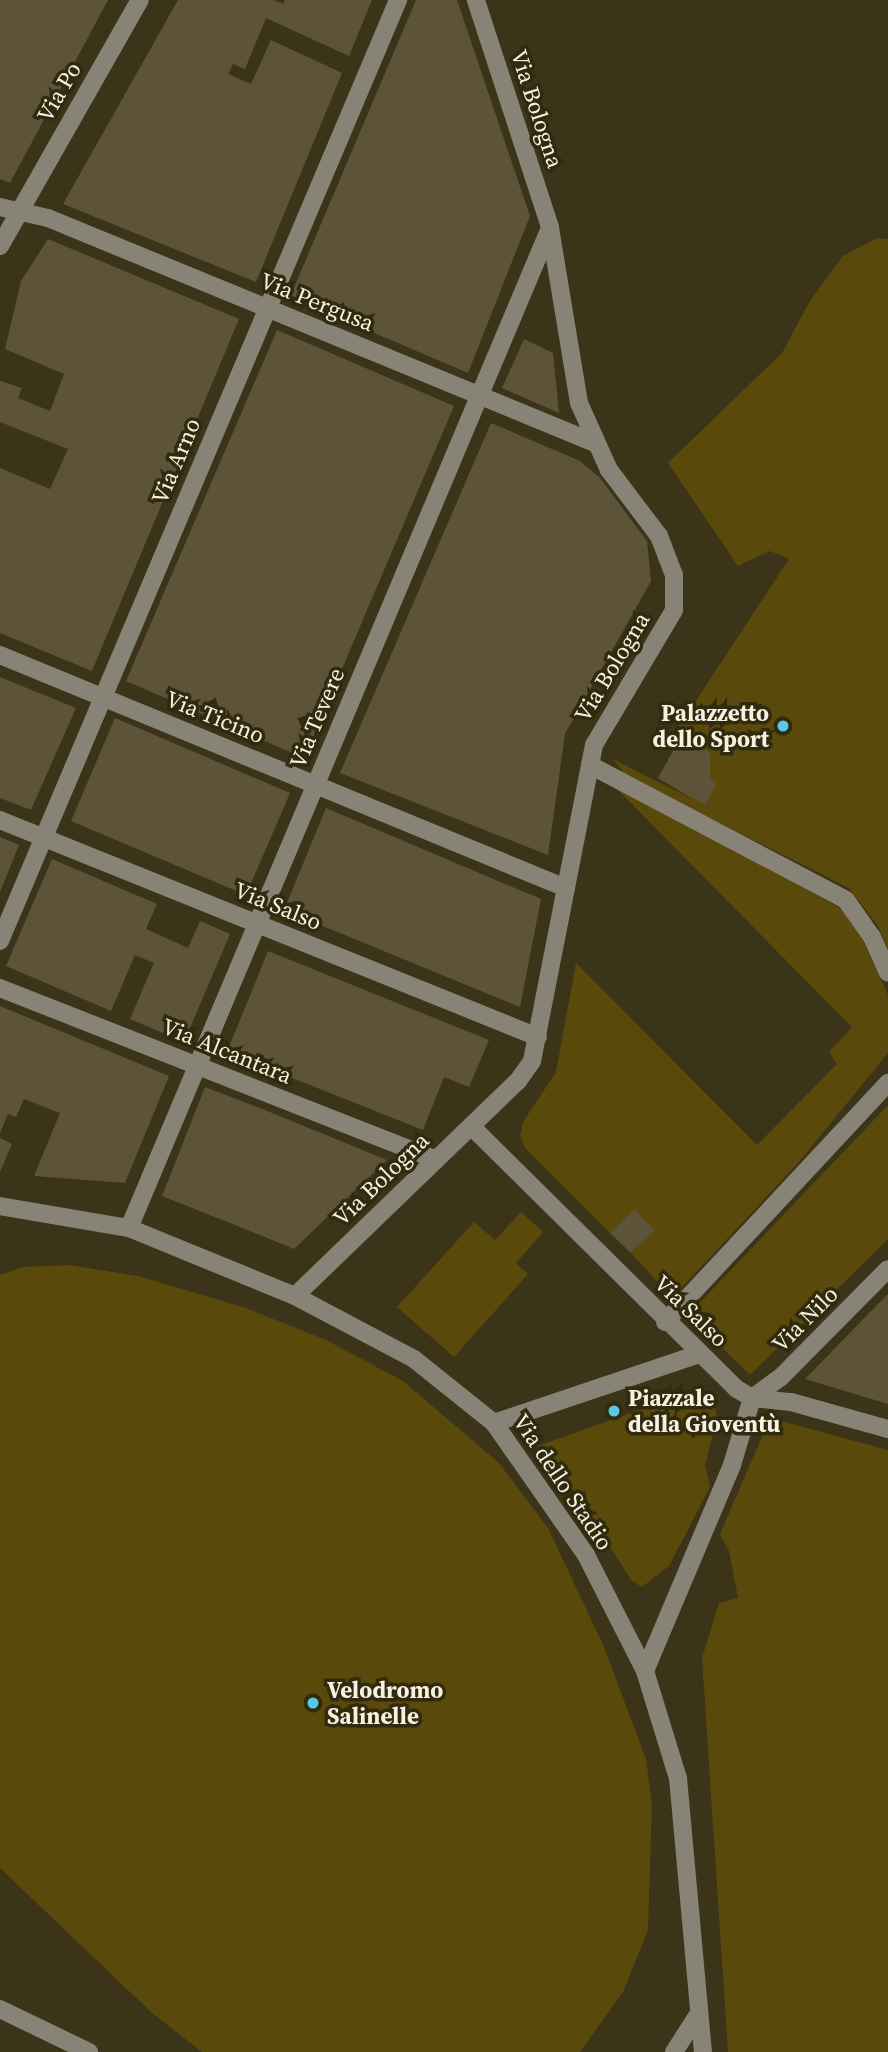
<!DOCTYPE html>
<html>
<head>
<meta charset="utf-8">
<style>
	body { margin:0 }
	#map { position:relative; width:888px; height:2052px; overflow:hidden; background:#3c3419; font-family:"Source Serif 4",serif }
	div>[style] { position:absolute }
	.green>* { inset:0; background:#59490a }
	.building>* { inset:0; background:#5c5338 }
	.minor>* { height:18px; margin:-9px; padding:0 9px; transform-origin:9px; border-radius:9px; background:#878376 }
	.dots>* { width:19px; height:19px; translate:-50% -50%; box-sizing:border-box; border:4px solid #322a0f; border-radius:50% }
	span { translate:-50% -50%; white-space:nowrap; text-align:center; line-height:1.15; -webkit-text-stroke:7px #322a0f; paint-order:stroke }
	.street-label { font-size:23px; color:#f6f1e2 }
	.poi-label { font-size:23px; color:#f6f1e2; font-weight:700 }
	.right { translate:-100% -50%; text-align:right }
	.left { translate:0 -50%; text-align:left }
</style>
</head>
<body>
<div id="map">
	<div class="green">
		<div style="clip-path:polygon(877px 238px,888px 239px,888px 950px,878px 926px,849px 888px,626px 776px,613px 759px,690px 798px,658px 778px,681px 736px,676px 731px,789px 559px,770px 551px,738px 566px,668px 463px,782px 353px,810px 301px,843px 256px)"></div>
		<div style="clip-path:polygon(609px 781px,842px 909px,856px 925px,888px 995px,888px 1053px,798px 1163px,672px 1298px,631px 1253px,654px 1229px,634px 1209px,610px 1233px,525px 1148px,520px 1136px,523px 1122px,556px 1072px,576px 963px,757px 1145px,837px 1064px,829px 1052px,852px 1027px)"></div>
		<div style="clip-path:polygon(888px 1105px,888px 1239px,750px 1375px,688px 1315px)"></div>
		<div style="clip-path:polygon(521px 1212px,543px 1232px,516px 1263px,528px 1274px,454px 1357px,397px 1307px,474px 1222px,495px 1240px)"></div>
		<div style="clip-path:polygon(69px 1265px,138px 1276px,246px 1308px,326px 1340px,403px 1381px,499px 1463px,548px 1528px,604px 1647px,646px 1759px,652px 1805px,648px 1930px,623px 1992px,580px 2052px,202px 2052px,152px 2013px,0 1868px,0 1275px,23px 1267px)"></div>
		<div style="clip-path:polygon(698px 1389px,713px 1402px,717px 1416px,705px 1466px,710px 1487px,669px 1566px,642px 1587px,632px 1581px,577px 1495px,538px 1446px)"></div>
		<div style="clip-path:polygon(770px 1418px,888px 1450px,888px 2052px,728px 2052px,702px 1658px,719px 1603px,738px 1598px,729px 1551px,720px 1534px)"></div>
	</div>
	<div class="building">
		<div style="clip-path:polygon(0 0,108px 0,10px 183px,0 179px)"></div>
		<div style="clip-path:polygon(178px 0,274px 0,283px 4px,285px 0,372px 0,349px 56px,266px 18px,245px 69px,233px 64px,228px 74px,251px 84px,271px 40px,342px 73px,256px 282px,63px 204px)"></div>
		<div style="clip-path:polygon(416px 0,457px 0,530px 216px,468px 373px,290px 297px)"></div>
		<div style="clip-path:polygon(48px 239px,239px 319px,92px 671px,0 633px,0 468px,50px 489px,68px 449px,0 422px,0 381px,22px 388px,18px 398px,50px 411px,64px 374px,5px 349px,21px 281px)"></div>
		<div style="clip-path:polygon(277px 330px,454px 406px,304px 758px,126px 681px)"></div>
		<div style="clip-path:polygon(524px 339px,553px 353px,559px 413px,502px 388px)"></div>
		<div style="clip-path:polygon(491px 423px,580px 461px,600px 478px,647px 541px,651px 581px,565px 734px,548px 855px,340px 773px)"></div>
		<div style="clip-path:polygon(0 677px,76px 708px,31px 810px,0 798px)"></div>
		<div style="clip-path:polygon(115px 718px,290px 793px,246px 895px,71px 821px)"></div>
		<div style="clip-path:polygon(682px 735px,710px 753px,710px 777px,717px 784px,705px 805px,658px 778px)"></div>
		<div style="clip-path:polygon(326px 808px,541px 899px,520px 1007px,284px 910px)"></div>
		<div style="clip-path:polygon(0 837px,19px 845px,0 892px)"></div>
		<div style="clip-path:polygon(52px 859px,157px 904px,146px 929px,188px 948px,200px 921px,230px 934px,184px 1042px,130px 1019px,154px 963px,135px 955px,111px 1011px,6px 966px)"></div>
		<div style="clip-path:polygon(268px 951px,489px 1040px,469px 1087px,444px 1077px,423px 1130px,227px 1052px)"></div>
		<div style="clip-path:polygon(0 1006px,169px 1076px,125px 1183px,34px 1176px,60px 1113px,24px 1099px,16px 1117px,8px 1114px,0 1133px)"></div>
		<div style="clip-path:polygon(205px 1087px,260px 1108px,387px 1160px,294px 1249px,255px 1233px,162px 1196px)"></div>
		<div style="clip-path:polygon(0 1138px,12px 1144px,0 1172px)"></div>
		<div style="clip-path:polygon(634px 1209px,655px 1230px,631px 1253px,610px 1233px)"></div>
		<div style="clip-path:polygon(888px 1294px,888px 1404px,805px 1379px,877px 1305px)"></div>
	</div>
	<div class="minor">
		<div style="left:0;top:207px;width:49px;rotate:12.9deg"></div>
		<div style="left:48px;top:218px;width:591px;rotate:22.36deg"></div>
		<div style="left:0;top:246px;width:283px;rotate:-60.4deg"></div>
		<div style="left:0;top:655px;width:612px;rotate:22.38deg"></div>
		<div style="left:590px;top:765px;width:289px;rotate:27.8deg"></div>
		<div style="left:846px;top:900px;width:45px;rotate:54.9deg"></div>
		<div style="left:872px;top:937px;width:39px;rotate:66deg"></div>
		<div style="left:0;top:820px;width:580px;rotate:21.97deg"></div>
		<div style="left:0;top:941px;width:1022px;rotate:-67.07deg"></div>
		<div style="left:0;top:988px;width:469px;rotate:21.5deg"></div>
		<div style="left:471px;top:1126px;width:374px;rotate:44.7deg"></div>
		<div style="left:737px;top:1389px;width:17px;rotate:31deg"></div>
		<div style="left:752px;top:1398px;width:39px;rotate:6deg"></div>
		<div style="left:791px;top:1402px;width:101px;rotate:15.6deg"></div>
		<div style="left:0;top:1206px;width:131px;rotate:9.7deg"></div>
		<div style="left:129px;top:1228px;width:179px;rotate:22.3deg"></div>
		<div style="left:295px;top:1296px;width:135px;rotate:27.9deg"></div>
		<div style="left:414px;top:1359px;width:102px;rotate:38.7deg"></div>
		<div style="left:494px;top:1423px;width:161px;rotate:55.1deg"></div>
		<div style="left:586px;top:1555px;width:130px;rotate:63deg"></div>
		<div style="left:645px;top:1671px;width:112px;rotate:72.9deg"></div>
		<div style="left:678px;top:1778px;width:275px;rotate:84.8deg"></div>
		<div style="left:129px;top:1228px;width:1085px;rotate:-67.17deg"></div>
		<div style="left:295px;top:1296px;width:310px;rotate:-44deg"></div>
		<div style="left:518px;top:1081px;width:24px;rotate:-55deg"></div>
		<div style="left:532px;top:1061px;width:322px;rotate:-78.9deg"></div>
		<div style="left:594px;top:745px;width:157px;rotate:-59.3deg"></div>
		<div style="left:674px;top:610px;width:35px;rotate:-90deg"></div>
		<div style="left:674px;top:575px;width:42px;rotate:-111deg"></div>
		<div style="left:659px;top:536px;width:83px;rotate:-127.1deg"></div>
		<div style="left:609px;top:470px;width:73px;rotate:-114.1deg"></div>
		<div style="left:579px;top:403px;width:178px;rotate:-99.4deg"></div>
		<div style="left:550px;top:227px;width:239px;rotate:-108.1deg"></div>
		<div style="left:665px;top:1322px;width:327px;rotate:-47deg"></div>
		<div style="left:494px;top:1423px;width:216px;rotate:-18.6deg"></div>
		<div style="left:645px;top:1671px;width:224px;rotate:-67.1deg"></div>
		<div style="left:732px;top:1465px;width:70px;rotate:-73.4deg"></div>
		<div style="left:752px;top:1398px;width:34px;rotate:-36deg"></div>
		<div style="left:780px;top:1378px;width:153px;rotate:-45.3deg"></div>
		<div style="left:0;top:2009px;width:99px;rotate:25.8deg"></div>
		<div style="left:674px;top:2052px;width:46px;rotate:-57.3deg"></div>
	</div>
	<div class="dots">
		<div style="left:783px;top:726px;background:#58c9e4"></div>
		<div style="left:614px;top:1411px;background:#58c9e4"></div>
		<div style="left:313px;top:1703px;background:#58c9e4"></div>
	</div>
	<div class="street-label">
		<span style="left:59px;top:92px;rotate:-60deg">Via Po</span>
		<span style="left:537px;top:109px;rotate:72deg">Via Bologna</span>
		<span style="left:317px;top:302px;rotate:22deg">Via Pergusa</span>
		<span style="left:176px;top:461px;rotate:-67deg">Via Arno</span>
		<span style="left:612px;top:667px;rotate:-59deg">Via Bologna</span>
		<span style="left:215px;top:717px;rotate:22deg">Via Ticino</span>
		<span style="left:317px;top:718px;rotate:-67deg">Via Tevere</span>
		<span style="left:278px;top:906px;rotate:22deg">Via Salso</span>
		<span style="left:227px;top:1051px;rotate:22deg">Via Alcantara</span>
		<span style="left:381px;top:1179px;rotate:-44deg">Via Bologna</span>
		<span style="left:691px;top:1311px;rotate:44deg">Via Salso</span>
		<span style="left:805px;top:1319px;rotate:-45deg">Via Nilo</span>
		<span style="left:563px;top:1482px;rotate:56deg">Via dello Stadio</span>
	</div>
	<div class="poi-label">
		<span class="right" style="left:769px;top:726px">Palazzetto<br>dello Sport</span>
		<span class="left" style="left:628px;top:1411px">Piazzale<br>della Gioventù</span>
		<span class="left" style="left:327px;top:1703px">Velodromo<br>Salinelle</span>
	</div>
</div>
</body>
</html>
